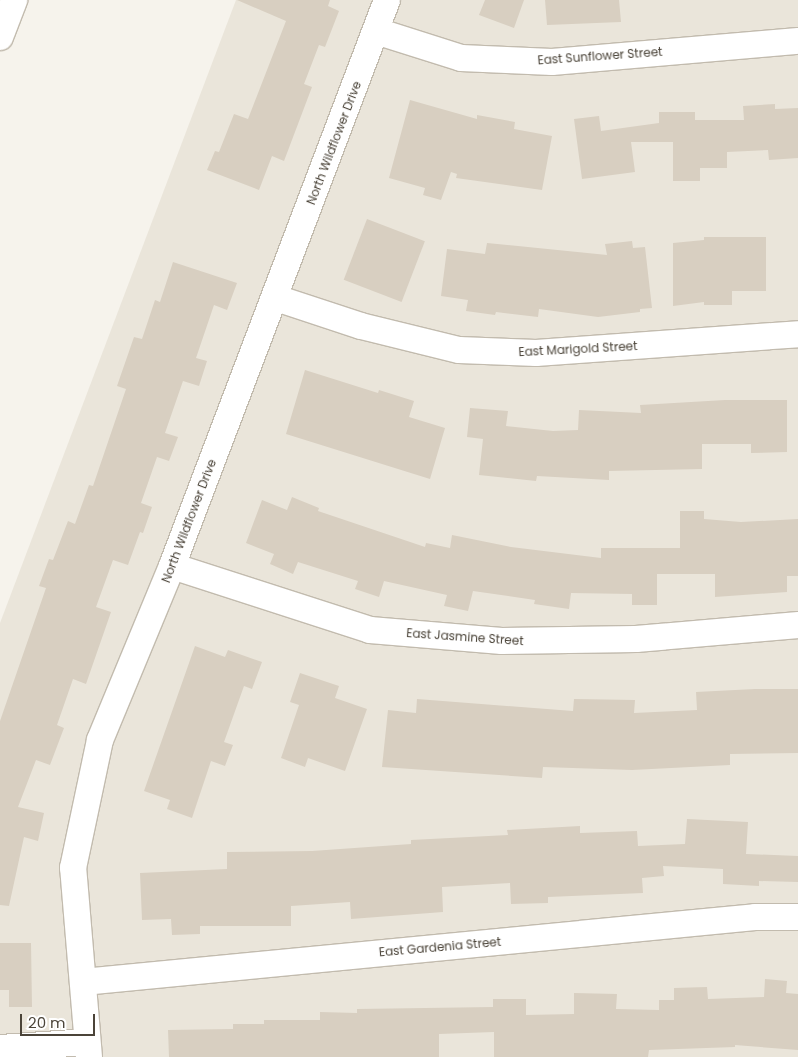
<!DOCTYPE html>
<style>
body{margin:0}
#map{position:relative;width:798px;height:1057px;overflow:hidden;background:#f6f3ec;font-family:Poppins,sans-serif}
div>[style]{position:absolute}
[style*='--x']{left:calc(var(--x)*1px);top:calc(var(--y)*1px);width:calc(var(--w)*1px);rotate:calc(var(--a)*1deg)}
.residential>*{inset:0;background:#eae5da}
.building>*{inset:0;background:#d8cfc1;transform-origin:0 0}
.roads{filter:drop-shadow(1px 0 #c2bbae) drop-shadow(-1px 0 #c2bbae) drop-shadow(0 1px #c2bbae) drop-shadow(0 -1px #c2bbae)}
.minor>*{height:26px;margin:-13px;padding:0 13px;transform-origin:13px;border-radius:13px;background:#fff}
span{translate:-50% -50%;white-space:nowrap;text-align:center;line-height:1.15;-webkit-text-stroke:4px #fff;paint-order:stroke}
.street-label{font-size:12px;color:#4b4439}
.scale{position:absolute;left:20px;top:1014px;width:75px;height:22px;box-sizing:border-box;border:2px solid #4b4439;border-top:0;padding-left:6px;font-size:15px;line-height:18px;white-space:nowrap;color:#4b4439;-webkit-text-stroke:4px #fff;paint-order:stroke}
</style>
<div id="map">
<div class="residential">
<div style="clip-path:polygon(236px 0,798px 0,798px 1057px,0 1057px,0 623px)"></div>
</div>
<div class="building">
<div style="clip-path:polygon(237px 0,330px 0,328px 6px,339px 11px,325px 47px,319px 45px,304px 84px,312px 87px,284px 161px,272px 156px,259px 190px,207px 170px,215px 151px,219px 152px,234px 114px,248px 119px,286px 21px)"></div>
<div style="clip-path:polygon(485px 0,524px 0,514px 28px,479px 15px)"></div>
<div style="clip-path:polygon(545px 0,619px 0,621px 22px,547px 25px)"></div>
<div style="clip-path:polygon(410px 100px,477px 119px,477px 115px,515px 122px,514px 129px,552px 136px,542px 190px,456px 178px,457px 174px,451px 172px,441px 200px,423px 195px,425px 188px,389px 178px)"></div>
<div style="clip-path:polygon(775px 104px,775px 109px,798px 108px,798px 158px,769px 160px,768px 150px,727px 152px,727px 168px,700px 168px,700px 181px,673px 181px,673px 142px,631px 142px,635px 172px,582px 179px,574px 119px,599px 116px,601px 131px,659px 123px,659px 112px,695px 112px,695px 120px,744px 120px,743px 106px)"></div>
<div style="left:367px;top:219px;width:62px;height:65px;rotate:21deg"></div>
<div style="clip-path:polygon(704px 237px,766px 237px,766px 291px,732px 291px,732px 305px,704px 305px,704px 302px,673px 306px,673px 243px,704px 240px)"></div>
<div style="clip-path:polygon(632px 241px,633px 248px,645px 247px,652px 308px,640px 309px,640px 312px,598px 317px,539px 309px,538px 317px,496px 312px,495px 315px,466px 311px,468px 300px,441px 296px,447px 249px,485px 254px,487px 243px,607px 255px,605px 244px)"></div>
<div style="clip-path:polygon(173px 262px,237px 283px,227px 310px,214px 305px,196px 358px,207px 361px,199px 386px,183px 381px,165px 433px,178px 437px,169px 461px,157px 457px,141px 503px,152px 507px,143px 533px,140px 532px,128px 565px,113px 560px,96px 607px,111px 612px,86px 684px,73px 679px,57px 725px,64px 728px,50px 765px,36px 760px,18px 807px,44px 813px,38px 841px,24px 837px,9px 906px,0 905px,0 721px,46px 588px,39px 586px,49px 559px,53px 560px,68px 521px,75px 524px,89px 485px,93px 486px,126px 389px,117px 386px,134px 337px,142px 339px,155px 300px,160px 302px)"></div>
<div style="clip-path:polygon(305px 370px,378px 393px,379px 390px,414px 401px,409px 417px,445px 428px,430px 479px,286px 434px)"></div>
<div style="clip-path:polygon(725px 400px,787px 400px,787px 452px,751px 453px,751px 444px,702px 444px,702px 469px,609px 471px,609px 480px,537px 476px,536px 481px,479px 475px,483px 439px,467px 437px,470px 408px,508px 411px,506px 426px,553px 431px,578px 430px,579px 410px,641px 413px,640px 405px)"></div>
<div style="clip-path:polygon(292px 497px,319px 508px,318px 511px,425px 547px,426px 543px,450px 548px,452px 535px,511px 547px,601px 558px,601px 548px,680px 548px,680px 511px,704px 511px,704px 519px,741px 522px,798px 519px,798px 576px,787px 576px,787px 592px,715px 597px,715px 574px,657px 574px,657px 605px,632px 605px,632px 594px,571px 593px,569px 609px,534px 604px,535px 600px,473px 591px,468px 611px,444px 606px,447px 595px,384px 581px,379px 597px,355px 589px,358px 581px,298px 562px,293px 574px,270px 564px,274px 554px,246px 543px,262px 500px,287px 510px)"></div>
<div style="clip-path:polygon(195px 646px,225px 657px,228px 650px,262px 662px,252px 689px,244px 686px,224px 742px,233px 745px,225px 766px,211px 761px,192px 818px,167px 809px,170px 800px,144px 791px)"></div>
<div style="clip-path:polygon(300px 673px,339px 686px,335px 698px,367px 709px,345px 771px,308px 758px,305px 767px,281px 758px,299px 705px,290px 702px)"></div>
<div style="clip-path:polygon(755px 689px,798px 689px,798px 753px,730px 754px,730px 765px,632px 770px,543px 767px,542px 778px,382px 767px,388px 710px,416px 713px,417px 699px,573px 711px,574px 699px,635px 700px,634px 713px,697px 710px,696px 692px)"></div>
<div style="clip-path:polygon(687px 819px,748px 822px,746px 854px,798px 856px,798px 882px,759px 881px,759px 886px,723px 884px,723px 869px,663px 866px,664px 876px,642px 878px,643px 893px,548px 897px,548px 903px,511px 904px,510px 883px,442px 887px,443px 912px,351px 919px,350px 902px,291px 906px,291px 926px,200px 926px,200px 934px,172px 935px,171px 919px,142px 920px,140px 873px,227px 869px,227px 852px,312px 851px,411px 844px,411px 840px,508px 835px,507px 830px,580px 826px,580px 833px,637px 831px,638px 846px,685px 844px)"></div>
<div style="clip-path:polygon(0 943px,31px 943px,32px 1007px,9px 1007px,9px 990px,0 990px)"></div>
<div style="clip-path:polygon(765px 979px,787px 981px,786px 993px,798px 994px,798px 1050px,735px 1045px,735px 1047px,649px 1050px,648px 1057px,494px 1057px,494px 1032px,439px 1034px,439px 1057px,169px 1057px,168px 1030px,233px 1029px,233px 1024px,264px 1024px,264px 1020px,320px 1020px,320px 1012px,357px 1013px,357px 1009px,493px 1007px,493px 999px,526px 999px,526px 1015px,574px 1014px,574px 993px,617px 994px,616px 1009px,659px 1010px,659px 1000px,674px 1000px,674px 988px,707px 987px,708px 999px,764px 997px)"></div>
</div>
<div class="roads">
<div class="minor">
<div style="--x:376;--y:31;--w:89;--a:17.6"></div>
<div style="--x:461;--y:58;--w:91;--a:2.5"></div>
<div style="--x:552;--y:62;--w:247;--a:-4.9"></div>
<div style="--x:0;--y:37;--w:40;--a:-69"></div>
<div style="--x:276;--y:298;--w:89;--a:18.2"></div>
<div style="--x:361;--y:326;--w:101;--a:13.8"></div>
<div style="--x:459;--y:350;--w:77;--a:2.2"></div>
<div style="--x:536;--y:353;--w:263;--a:-4.1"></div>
<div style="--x:172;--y:566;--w:208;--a:17.9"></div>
<div style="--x:370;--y:630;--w:132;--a:4.8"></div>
<div style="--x:502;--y:641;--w:134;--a:-0.9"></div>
<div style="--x:636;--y:639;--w:163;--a:-4.9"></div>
<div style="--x:83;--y:982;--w:675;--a:-5.52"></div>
<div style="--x:755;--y:917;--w:43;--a:0"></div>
<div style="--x:0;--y:1048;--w:87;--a:-3.9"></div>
<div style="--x:89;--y:1057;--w:190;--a:-94.8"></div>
<div style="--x:73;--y:868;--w:131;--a:-78.1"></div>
<div style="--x:100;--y:740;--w:188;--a:-67.5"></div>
<div style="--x:172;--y:566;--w:605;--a:-69.2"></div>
</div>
</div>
<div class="street-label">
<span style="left:600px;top:56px;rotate:-4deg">East Sunflower Street</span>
<span style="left:334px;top:143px;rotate:-69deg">North Wildflower Drive</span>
<span style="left:578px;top:349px;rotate:-3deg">East Marigold Street</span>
<span style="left:189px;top:521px;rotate:-69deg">North Wildflower Drive</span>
<span style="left:465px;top:637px;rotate:4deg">East Jasmine Street</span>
<span style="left:440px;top:947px;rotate:-5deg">East Gardenia Street</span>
</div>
<div class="scale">20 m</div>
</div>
